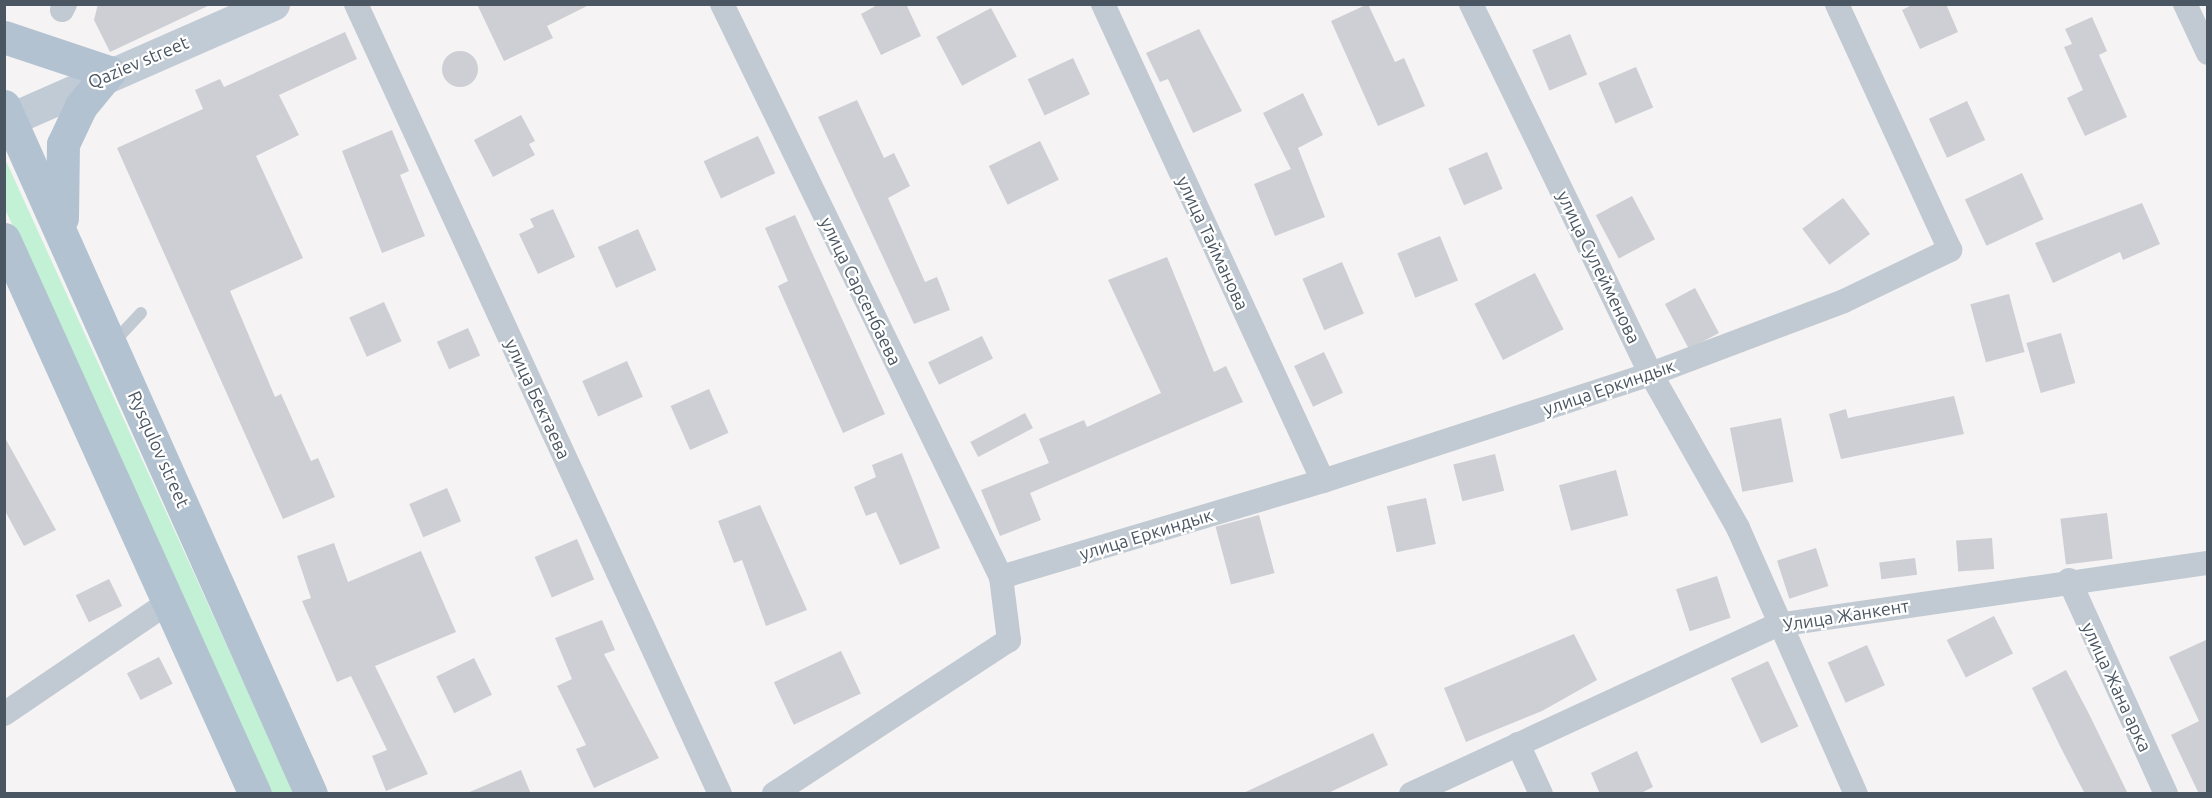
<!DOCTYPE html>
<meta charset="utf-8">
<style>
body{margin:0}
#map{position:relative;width:2212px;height:798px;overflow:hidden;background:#f5f3f3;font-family:Ubuntu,sans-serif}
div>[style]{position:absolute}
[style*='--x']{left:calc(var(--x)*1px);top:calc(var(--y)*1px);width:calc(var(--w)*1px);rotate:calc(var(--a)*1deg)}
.green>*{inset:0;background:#c3f1d5}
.building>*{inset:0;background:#cdcfd5;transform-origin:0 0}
.round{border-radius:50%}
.lane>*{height:12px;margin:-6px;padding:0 6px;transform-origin:6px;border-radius:6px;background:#c1cad2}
.street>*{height:24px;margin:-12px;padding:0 12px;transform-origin:12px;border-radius:12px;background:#c1cad2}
.secondary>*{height:33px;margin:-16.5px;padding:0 16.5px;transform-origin:16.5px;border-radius:16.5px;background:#c1cbd6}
.primary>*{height:33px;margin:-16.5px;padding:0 16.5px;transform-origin:16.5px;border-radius:16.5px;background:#b3c2d1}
span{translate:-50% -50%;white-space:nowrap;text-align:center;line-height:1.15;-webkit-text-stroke:4.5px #fff;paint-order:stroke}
.street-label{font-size:18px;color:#4a5661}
.frame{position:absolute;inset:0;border:6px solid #4a5661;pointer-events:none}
</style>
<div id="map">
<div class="green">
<div style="clip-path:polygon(4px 161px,6px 161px,294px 793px,270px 793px,5px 209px)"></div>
</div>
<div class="building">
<div style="clip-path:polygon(98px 4px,212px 4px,110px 52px,94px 20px)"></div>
<div style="clip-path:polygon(477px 4px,591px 4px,547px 26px,553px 38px,504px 61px)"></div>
<div style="clip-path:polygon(879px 4px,906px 4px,921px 36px,881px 55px,861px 14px)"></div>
<div style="clip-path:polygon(1368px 4px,1395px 62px,1404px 58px,1425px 106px,1378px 126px,1331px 21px)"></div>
<div style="clip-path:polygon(1914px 4px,1946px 4px,1958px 32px,1920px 49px,1902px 10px)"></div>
<div style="left:991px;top:8px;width:55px;height:62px;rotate:62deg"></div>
<div style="clip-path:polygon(2092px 17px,2107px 51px,2099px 55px,2127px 117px,2085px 136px,2067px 98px,2083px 90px,2064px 47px,2072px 44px,2065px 29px)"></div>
<div style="clip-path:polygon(1199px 29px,1242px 111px,1193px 133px,1168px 79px,1160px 82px,1146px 53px)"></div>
<div style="clip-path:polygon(345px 32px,357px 59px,279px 95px,299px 135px,256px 156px,303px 258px,230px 291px,275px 397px,281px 394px,311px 461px,318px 458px,335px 497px,283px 519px,117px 148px,203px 109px,195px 90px,220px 79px,224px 87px)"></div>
<div style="left:1570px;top:34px;width:44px;height:41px;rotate:67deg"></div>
<div class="round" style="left:442px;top:51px;width:36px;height:36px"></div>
<div style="left:1073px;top:58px;width:40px;height:50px;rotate:65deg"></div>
<div style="left:1636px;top:67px;width:44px;height:41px;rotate:67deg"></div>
<div style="clip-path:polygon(1303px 93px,1323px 135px,1298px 148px,1325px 217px,1275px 236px,1254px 184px,1291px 169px,1263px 113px)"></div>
<div style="clip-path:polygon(857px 100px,884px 158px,894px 153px,910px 186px,888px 198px,925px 282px,937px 277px,950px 310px,914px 324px,818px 117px)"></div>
<div style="left:1967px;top:101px;width:43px;height:42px;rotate:65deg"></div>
<div style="clip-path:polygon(521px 115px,535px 141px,529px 144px,535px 155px,493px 177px,474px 140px)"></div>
<div style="clip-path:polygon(392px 130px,409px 171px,400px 175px,425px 236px,382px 253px,342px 151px)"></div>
<div style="left:758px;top:136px;width:41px;height:60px;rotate:65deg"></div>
<div style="left:1040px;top:141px;width:43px;height:57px;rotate:64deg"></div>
<div style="left:1487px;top:152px;width:40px;height:42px;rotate:67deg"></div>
<div style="left:2022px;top:173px;width:51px;height:63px;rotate:65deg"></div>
<div style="left:1632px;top:196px;width:49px;height:41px;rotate:62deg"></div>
<div style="left:1843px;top:198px;width:45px;height:51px;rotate:53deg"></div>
<div style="clip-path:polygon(2142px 203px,2160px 244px,2123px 260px,2120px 252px,2053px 283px,2035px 243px)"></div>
<div style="clip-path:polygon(553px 209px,575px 257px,538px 274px,519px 234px,534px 227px,530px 219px)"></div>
<div style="clip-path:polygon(795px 215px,885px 414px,843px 433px,778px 286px,788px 281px,765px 228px)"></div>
<div style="left:638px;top:229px;width:45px;height:44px;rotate:66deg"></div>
<div style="left:1440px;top:236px;width:48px;height:46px;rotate:68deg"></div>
<div style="clip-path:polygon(1167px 257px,1214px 372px,1226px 366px,1243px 402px,1030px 493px,1041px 520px,1000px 536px,981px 490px,1049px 463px,1039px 439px,1084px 420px,1087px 427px,1161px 393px,1108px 280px)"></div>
<div style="left:1342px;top:262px;width:56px;height:43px;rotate:67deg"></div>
<div style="left:1535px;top:273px;width:63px;height:68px;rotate:63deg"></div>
<div style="left:1695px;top:288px;width:51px;height:34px;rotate:62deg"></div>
<div style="left:2009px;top:294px;width:60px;height:40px;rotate:75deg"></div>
<div style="left:384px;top:302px;width:43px;height:38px;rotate:66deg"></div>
<div style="left:468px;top:328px;width:30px;height:34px;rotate:66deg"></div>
<div style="left:2061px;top:333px;width:52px;height:36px;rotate:74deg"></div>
<div style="left:982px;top:336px;width:25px;height:60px;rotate:64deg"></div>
<div style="left:1324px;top:352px;width:45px;height:33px;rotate:65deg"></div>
<div style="left:627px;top:361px;width:39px;height:49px;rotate:66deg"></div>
<div style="left:709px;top:389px;width:48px;height:42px;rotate:66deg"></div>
<div style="clip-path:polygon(1954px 396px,1964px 434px,1841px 459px,1829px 414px,1846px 409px,1848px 418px)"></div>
<div style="left:1025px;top:413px;width:17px;height:62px;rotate:62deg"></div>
<div style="left:1781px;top:418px;width:65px;height:52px;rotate:79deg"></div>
<div style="clip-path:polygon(4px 436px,56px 530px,24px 546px,4px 509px)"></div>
<div style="clip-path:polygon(902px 453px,940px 548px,900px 565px,876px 512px,866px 516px,854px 487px,876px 477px,872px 465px)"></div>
<div style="left:1495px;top:454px;width:38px;height:43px;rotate:76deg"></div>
<div style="left:1616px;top:470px;width:47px;height:59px;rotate:75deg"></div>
<div style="left:447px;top:488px;width:36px;height:41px;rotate:67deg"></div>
<div style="left:1426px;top:498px;width:47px;height:40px;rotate:78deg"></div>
<div style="clip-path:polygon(760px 505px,807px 610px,766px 626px,742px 560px,734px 563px,718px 521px)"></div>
<div style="left:2107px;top:513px;width:46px;height:47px;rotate:83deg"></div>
<div style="left:1259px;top:515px;width:60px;height:45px;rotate:75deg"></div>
<div style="left:1992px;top:538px;width:31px;height:36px;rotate:86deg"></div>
<div style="left:577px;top:539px;width:44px;height:46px;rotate:67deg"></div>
<div style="clip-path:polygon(334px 543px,348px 582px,421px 551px,456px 632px,375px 666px,428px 774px,386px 791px,372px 756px,387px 750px,351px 676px,337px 682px,302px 601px,311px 598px,297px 556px)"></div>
<div style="left:1816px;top:548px;width:40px;height:41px;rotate:72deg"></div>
<div style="left:1915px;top:558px;width:17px;height:36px;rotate:83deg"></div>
<div style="left:1717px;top:576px;width:44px;height:43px;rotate:72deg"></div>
<div style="left:109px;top:579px;width:30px;height:37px;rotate:64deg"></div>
<div style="left:1994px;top:616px;width:42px;height:53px;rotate:63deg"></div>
<div style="clip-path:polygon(602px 620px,615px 650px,604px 654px,659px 758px,594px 788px,576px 749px,586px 745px,557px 686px,572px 679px,555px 638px)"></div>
<div style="clip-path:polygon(1574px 634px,1597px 680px,1542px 711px,1466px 742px,1444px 688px)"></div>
<div style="clip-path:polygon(2208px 639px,2208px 794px,2199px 794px,2171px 735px,2199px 721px,2169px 657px)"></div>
<div style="left:1867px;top:645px;width:44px;height:43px;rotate:66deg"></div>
<div style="left:841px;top:651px;width:47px;height:74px;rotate:65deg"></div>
<div style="left:159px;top:657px;width:30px;height:36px;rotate:63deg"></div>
<div style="left:474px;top:658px;width:41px;height:42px;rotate:64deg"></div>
<div style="left:1768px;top:661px;width:72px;height:41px;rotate:65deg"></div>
<div style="clip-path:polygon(2066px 670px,2090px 716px,2128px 794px,2085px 794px,2061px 748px,2032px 688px)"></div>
<div style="clip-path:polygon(1373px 733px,1388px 765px,1326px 794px,1241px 794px)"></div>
<div style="clip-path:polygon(1637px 751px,1653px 787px,1639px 794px,1600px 794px,1591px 773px)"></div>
<div style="clip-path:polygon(521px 770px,531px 794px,465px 794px)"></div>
</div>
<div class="lane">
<div style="--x:113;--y:343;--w:41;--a:-47"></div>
</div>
<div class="street">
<div style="--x:356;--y:4;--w:870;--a:65.26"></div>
<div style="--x:722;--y:4;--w:637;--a:64.04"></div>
<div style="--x:1001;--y:577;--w:64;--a:82.8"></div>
<div style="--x:1009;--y:640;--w:281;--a:146.8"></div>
<div style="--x:1103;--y:4;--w:525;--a:65.24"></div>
<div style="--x:1471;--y:4;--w:411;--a:64.1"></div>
<div style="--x:1651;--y:374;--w:177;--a:60.5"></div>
<div style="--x:1738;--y:528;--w:291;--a:66.1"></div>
<div style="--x:2185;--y:4;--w:54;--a:64.9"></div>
<div style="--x:62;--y:10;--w:7;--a:-63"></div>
<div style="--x:1001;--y:577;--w:336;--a:-16.6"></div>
<div style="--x:1323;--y:481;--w:345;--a:-18.1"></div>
<div style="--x:1651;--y:374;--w:206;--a:-20.7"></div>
<div style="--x:1844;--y:301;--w:118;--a:-25.7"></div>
<div style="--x:1950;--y:250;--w:271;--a:-114.7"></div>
<div style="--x:2069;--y:580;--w:235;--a:65.6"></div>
<div style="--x:4;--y:714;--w:199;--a:-34.2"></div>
<div style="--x:1518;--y:744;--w:55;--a:65.3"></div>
<div style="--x:1411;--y:794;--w:403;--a:-24.8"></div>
<div style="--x:1777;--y:625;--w:435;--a:-8.2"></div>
</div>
<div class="secondary">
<div style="--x:4;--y:122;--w:294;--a:-23.7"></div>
</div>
<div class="primary">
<div style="--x:4;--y:37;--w:111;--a:18.4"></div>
<div style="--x:109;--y:72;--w:44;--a:129.5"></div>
<div style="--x:81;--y:106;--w:42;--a:115.3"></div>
<div style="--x:63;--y:144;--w:74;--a:90.8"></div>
<div style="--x:4;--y:106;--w:753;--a:65.95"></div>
<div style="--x:4;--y:239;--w:609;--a:65.67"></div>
</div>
<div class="street-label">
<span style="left:138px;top:62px;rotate:-23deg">Qaziev street</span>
<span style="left:1213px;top:243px;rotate:65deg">улица Тайманова</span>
<span style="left:1599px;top:267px;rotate:64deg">улица Сулейменова</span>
<span style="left:861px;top:291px;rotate:64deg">улица Сарсенбаева</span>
<span style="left:1609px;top:387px;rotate:-19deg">улица Еркиндык</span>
<span style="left:538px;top:399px;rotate:65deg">улица Бектаева</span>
<span style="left:159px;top:449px;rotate:66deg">Rysqulov street</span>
<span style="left:1146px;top:534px;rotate:-17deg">улица Еркиндык</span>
<span style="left:1846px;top:615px;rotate:-9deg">Улица Жанкент</span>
<span style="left:2117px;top:687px;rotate:65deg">улица Жана арка</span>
</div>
<div class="frame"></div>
</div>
